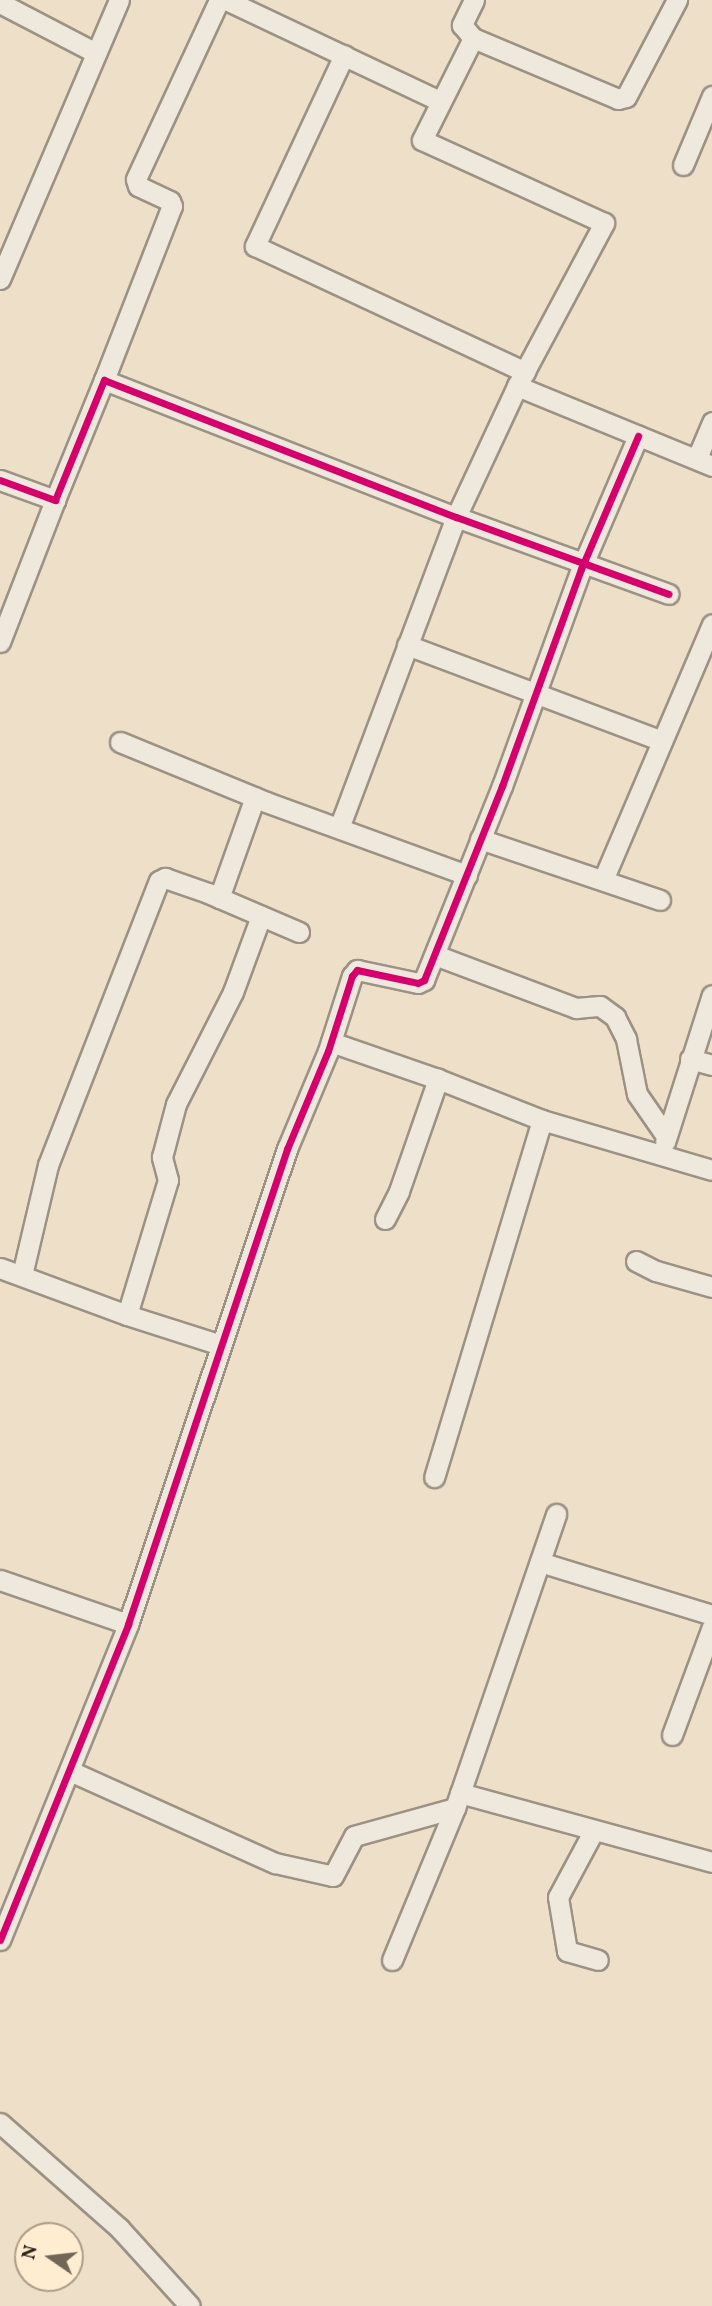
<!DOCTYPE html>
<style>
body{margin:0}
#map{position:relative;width:712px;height:2306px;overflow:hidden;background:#eee0c8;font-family:Vollkorn,serif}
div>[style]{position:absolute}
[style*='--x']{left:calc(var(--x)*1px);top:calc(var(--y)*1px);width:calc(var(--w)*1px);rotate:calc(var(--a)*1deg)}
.roads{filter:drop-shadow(2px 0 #9c9284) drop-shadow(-2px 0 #9c9284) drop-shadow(0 2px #9c9284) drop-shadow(0 -2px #9c9284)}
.street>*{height:19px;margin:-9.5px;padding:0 9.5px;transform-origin:9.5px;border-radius:9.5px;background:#efe8dc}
.cycleway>*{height:7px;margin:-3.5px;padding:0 3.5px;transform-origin:3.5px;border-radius:3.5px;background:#d6006c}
span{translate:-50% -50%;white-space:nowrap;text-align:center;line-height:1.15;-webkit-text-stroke:5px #feedd1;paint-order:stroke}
.north{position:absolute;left:14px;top:2222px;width:70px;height:70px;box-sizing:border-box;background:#feedd1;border:2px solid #ac9d88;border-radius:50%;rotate:284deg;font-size:19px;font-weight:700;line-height:28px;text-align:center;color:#30241a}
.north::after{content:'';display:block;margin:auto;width:24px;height:32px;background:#726657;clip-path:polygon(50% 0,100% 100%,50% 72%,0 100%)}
</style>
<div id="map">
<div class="roads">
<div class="street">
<div style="--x:226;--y:0;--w:237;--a:25.3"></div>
<div style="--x:474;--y:0;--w:28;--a:116"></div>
<div style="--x:462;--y:25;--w:17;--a:50"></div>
<div style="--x:473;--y:38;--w:157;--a:22.8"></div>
<div style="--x:618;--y:99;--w:8;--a:-14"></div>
<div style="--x:626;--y:97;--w:110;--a:-62.3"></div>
<div style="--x:0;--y:3;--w:108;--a:27.5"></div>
<div style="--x:344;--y:55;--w:211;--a:115"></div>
<div style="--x:255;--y:246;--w:298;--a:25"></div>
<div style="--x:683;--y:165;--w:75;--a:-67.2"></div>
<div style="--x:0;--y:279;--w:303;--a:-66.9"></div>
<div style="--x:104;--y:380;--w:187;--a:-68.7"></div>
<div style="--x:172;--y:206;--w:5;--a:-112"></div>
<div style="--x:170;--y:201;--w:35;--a:-155"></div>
<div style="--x:138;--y:186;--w:7;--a:-106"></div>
<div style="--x:136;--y:179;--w:197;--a:-65.1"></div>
<div style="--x:517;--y:386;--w:211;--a:22.3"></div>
<div style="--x:697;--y:458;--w:39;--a:-67"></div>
<div style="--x:0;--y:480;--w:59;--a:20"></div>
<div style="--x:55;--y:500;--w:130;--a:-67.8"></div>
<div style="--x:104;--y:380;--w:378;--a:21.3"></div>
<div style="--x:456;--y:517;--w:226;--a:19.9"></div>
<div style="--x:0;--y:642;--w:152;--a:-68.8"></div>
<div style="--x:407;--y:645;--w:272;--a:20.6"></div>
<div style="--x:120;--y:742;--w:158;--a:22.3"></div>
<div style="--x:266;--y:802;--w:214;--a:20"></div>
<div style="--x:339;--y:828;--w:332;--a:-69.4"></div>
<div style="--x:456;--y:517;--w:145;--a:-65"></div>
<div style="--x:517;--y:386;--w:185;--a:-61.9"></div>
<div style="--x:604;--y:223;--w:200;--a:-155.5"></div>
<div style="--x:422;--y:140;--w:114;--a:-63.4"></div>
<div style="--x:480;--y:839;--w:190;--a:18.7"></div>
<div style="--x:603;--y:880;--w:278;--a:-66.9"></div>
<div style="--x:219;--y:898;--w:107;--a:-70.4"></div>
<div style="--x:435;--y:955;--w:151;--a:20.6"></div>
<div style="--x:576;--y:1008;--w:24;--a:-5"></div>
<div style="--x:600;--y:1006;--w:19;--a:36"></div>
<div style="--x:615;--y:1017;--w:25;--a:63"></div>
<div style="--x:626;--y:1039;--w:56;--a:78.7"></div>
<div style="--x:637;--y:1094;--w:51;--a:55.4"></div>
<div style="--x:331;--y:1042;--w:113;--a:19.1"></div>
<div style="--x:438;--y:1079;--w:112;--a:21.5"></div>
<div style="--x:542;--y:1120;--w:373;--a:106.8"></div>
<div style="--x:690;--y:1059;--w:23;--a:15"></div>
<div style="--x:542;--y:1120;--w:177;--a:16.4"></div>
<div style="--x:665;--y:1142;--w:154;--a:-72.3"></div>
<div style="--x:385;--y:1219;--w:31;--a:-63"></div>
<div style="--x:399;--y:1191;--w:119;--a:-70.8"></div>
<div style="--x:636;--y:1261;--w:22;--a:27"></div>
<div style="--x:656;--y:1271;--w:58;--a:15.9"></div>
<div style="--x:0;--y:1268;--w:135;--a:20.3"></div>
<div style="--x:127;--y:1315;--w:99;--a:17.7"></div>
<div style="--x:22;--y:1275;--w:113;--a:-76.7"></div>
<div style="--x:48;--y:1165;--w:305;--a:-68.7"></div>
<div style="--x:159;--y:881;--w:7;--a:-27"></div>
<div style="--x:165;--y:878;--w:46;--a:19.2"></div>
<div style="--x:208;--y:893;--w:99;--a:23.2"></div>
<div style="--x:127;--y:1315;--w:141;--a:-73.1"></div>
<div style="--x:168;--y:1180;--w:24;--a:-105"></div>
<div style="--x:162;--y:1157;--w:55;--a:-75.2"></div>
<div style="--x:176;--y:1104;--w:126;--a:-63"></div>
<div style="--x:233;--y:992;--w:81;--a:-69.8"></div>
<div style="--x:540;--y:1562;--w:180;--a:17.1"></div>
<div style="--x:0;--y:1580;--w:135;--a:19"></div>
<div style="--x:672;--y:1735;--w:115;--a:-69.7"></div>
<div style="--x:70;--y:1771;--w:225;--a:24.2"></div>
<div style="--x:275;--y:1863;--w:59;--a:12.6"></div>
<div style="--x:333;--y:1876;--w:45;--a:-62.3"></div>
<div style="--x:354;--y:1836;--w:105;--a:-15.5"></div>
<div style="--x:455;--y:1808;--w:311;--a:-71"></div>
<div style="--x:460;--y:1793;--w:261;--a:15.3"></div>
<div style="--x:594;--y:1830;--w:76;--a:118.2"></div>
<div style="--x:558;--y:1897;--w:55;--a:80.5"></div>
<div style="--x:567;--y:1951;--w:32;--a:16"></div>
<div style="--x:0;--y:1940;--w:341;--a:-67.9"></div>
<div style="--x:128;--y:1624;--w:501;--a:-71.49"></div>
<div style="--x:287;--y:1149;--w:106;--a:-67.3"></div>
<div style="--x:328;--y:1051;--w:79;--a:-72.3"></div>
<div style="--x:352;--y:976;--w:8;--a:-50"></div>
<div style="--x:357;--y:970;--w:62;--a:12"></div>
<div style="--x:418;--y:983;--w:7;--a:-27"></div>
<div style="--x:424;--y:980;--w:209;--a:-68.1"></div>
<div style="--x:502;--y:786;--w:231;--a:-70"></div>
<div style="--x:581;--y:569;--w:145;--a:-66.8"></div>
<div style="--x:392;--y:1960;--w:165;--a:-67.5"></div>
<div style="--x:0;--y:2123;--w:159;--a:41.4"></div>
<div style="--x:119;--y:2228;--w:105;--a:47.7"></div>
</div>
</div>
<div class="cycleway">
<div style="--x:0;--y:480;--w:59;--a:20"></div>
<div style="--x:55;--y:500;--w:130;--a:-67.8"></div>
<div style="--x:104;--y:380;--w:378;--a:21.3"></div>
<div style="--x:456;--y:517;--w:226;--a:19.9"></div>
<div style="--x:0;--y:1940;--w:341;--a:-67.9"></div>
<div style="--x:128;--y:1624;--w:501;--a:-71.49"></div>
<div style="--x:287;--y:1149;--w:106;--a:-67.3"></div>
<div style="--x:328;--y:1051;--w:79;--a:-72.3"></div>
<div style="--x:352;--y:976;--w:8;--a:-50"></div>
<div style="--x:357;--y:970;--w:62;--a:12"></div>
<div style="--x:418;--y:983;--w:7;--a:-27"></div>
<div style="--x:424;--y:980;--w:209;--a:-68.1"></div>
<div style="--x:502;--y:786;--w:231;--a:-70"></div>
<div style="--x:581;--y:569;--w:145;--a:-66.8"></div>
</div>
<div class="north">N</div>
</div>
